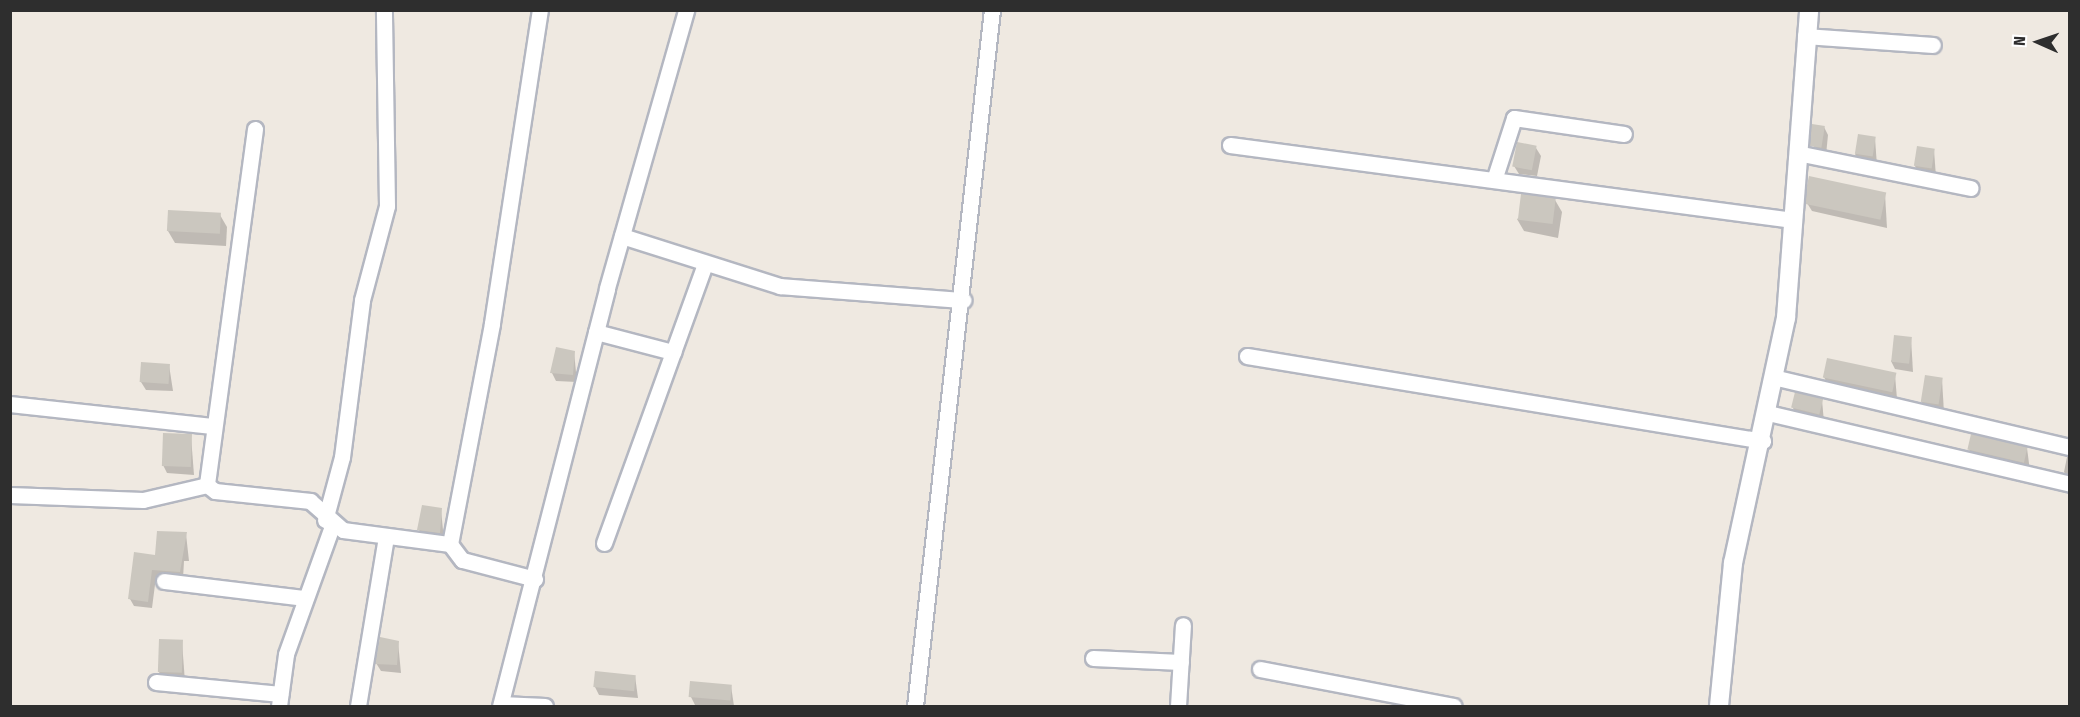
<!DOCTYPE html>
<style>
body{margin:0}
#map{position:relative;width:2080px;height:717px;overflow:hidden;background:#efe9e1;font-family:"Fira Sans Condensed",sans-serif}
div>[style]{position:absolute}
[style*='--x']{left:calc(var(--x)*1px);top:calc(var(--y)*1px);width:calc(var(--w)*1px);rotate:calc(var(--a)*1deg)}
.shadow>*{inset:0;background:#0003}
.building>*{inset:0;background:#cbc7bf;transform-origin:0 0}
.roads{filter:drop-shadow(2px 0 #b4b7c1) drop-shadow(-2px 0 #b4b7c1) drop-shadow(0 2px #b4b7c1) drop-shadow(0 -2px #b4b7c1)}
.minor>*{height:15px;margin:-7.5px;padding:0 7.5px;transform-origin:7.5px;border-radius:7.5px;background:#fff}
.tertiary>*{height:18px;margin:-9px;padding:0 9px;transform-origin:9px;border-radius:9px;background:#fff}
span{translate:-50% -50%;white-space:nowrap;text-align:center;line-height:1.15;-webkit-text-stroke:6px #fff;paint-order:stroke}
.frame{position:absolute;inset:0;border:12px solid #2e2e2e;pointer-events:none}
.north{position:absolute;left:2008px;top:12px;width:60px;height:60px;-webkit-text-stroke:4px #fff;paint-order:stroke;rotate:273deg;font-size:16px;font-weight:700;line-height:24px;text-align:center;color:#2e2e2e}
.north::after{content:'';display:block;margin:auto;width:21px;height:27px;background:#2e2e2e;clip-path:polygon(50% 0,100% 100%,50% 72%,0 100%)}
</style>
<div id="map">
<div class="shadow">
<div style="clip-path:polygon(1824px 127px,1828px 135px,1826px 155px,1812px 145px)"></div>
<div style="clip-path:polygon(1875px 138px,1877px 166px,1860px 162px,1855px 154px)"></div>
<div style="clip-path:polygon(1536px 148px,1541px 156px,1537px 176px,1519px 174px,1514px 166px)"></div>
<div style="clip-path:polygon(1934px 150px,1936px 177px,1919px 174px,1915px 166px)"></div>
<div style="clip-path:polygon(1811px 178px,1885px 194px,1887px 228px,1812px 211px,1807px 203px)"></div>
<div style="clip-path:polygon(1555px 200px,1562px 212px,1558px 238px,1524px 231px,1517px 219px)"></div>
<div style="clip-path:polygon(169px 212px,220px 215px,227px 227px,226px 246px,175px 243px,168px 231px)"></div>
<div style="clip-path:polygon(1911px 338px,1913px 372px,1895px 369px,1891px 361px)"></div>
<div style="clip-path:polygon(574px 352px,577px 382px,556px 381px,552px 373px)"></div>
<div style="clip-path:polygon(169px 365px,173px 391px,146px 390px,141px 382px)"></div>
<div style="clip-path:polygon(1895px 375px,1897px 399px,1828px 385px,1824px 377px)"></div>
<div style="clip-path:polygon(1942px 379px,1944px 413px,1926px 409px,1921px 401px)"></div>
<div style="clip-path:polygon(1822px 400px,1824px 422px,1797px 416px,1793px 408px)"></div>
<div style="clip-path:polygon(191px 436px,194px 475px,167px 473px,163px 465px)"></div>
<div style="clip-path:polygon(2027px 448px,2030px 471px,1974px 457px,1969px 450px)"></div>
<div style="clip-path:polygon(2067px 457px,2070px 457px,2070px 480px,2064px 472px)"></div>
<div style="clip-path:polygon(441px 510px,444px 540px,423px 537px,419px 530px)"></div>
<div style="clip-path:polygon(186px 534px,189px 561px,184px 561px,183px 579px,156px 577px,152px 608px,134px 606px,130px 599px,157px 557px)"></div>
<div style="clip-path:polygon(182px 642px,185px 682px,163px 680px,159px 672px)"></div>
<div style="clip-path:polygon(398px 642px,401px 673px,381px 671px,376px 663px)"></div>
<div style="clip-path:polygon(635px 676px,638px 698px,599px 695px,595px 687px)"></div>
<div style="clip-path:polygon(731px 686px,734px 706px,695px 705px,691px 697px)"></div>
</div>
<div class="building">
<div style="left:1812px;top:124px;width:13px;height:22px;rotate:9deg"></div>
<div style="left:1858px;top:134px;width:18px;height:20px;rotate:9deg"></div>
<div style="left:1517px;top:142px;width:20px;height:25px;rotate:11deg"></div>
<div style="left:1917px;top:146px;width:18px;height:20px;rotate:9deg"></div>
<div style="left:1809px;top:176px;width:79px;height:28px;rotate:12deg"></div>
<div style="left:1521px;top:194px;width:35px;height:26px;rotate:7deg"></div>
<div style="left:168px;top:210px;width:53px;height:21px;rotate:3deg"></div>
<div style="left:1894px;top:335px;width:18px;height:27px;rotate:6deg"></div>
<div style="clip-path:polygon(556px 347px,575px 351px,573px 375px,550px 373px)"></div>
<div style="left:1827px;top:358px;width:71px;height:20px;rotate:12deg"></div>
<div style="left:141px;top:362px;width:29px;height:20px;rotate:4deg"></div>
<div style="left:1925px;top:375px;width:18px;height:27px;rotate:9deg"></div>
<div style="left:1795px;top:392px;width:29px;height:16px;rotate:14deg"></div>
<div style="left:163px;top:433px;width:29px;height:33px;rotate:2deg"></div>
<div style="left:1971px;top:434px;width:58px;height:16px;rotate:13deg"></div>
<div style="clip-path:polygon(422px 505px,442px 508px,440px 533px,417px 530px)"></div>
<div style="clip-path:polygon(157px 531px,187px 532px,180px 572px,152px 570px,148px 602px,128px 599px,134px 552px,155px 555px)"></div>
<div style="clip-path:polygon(380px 637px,399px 641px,397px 665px,375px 664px)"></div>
<div style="left:159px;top:639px;width:24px;height:33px;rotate:2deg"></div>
<div style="left:595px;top:671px;width:41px;height:16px;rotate:6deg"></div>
<div style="left:690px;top:681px;width:42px;height:16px;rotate:5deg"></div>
</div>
<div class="roads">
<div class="minor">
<div style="--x:1805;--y:36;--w:128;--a:4"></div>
<div style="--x:255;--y:129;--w:359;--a:97.7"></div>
<div style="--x:207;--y:485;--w:10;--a:37"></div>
<div style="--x:215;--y:491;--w:96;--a:6"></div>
<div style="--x:310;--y:501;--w:44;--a:41.3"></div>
<div style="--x:343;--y:530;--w:108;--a:7.5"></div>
<div style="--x:1230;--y:145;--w:568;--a:7.59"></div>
<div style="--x:1797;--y:153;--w:177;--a:11.4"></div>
<div style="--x:1494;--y:180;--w:65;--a:-72.1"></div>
<div style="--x:1514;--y:118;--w:111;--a:8.3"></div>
<div style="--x:622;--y:236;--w:166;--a:17.6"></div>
<div style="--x:780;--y:286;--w:184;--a:4.4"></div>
<div style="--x:596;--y:332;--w:80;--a:14.6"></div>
<div style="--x:1247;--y:356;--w:523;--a:9.35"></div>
<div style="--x:1773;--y:377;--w:305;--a:13.3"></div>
<div style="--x:10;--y:404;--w:205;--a:6.2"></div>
<div style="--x:1768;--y:413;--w:310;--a:13.2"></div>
<div style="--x:10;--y:495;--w:133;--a:2.2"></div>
<div style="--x:143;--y:500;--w:66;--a:-13.2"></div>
<div style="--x:325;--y:520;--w:65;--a:-74.9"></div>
<div style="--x:342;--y:457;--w:158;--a:-82.7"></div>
<div style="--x:362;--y:300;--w:97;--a:-75.1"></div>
<div style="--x:387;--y:206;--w:196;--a:-90.9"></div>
<div style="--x:604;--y:543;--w:294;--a:-70.1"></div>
<div style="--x:535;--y:579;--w:75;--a:-165.4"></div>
<div style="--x:462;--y:560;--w:20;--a:-127"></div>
<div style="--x:450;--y:544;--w:225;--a:-79.2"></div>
<div style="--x:492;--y:323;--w:317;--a:-81.3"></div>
<div style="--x:164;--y:581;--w:141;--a:6.9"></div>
<div style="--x:1093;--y:658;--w:88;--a:2.6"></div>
<div style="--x:1260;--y:669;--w:197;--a:10.8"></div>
<div style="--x:156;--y:682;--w:125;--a:5.5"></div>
<div style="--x:501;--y:704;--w:44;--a:2.6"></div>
<div style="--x:279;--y:706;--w:52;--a:-82.3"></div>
<div style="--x:286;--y:654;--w:136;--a:-70.2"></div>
<div style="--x:358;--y:706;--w:171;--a:-80.6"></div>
<div style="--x:500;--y:706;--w:431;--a:-75.6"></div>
<div style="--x:607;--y:288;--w:289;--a:-74.1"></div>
<div style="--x:915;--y:706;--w:700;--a:-83.69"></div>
<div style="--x:1178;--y:706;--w:81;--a:-86.5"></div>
</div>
<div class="tertiary">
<div style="--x:1719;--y:706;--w:144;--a:-84.4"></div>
<div style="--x:1733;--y:563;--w:251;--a:-77.8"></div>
<div style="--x:1786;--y:318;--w:309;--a:-85.7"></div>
</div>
</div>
<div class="frame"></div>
<div class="north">N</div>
</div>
